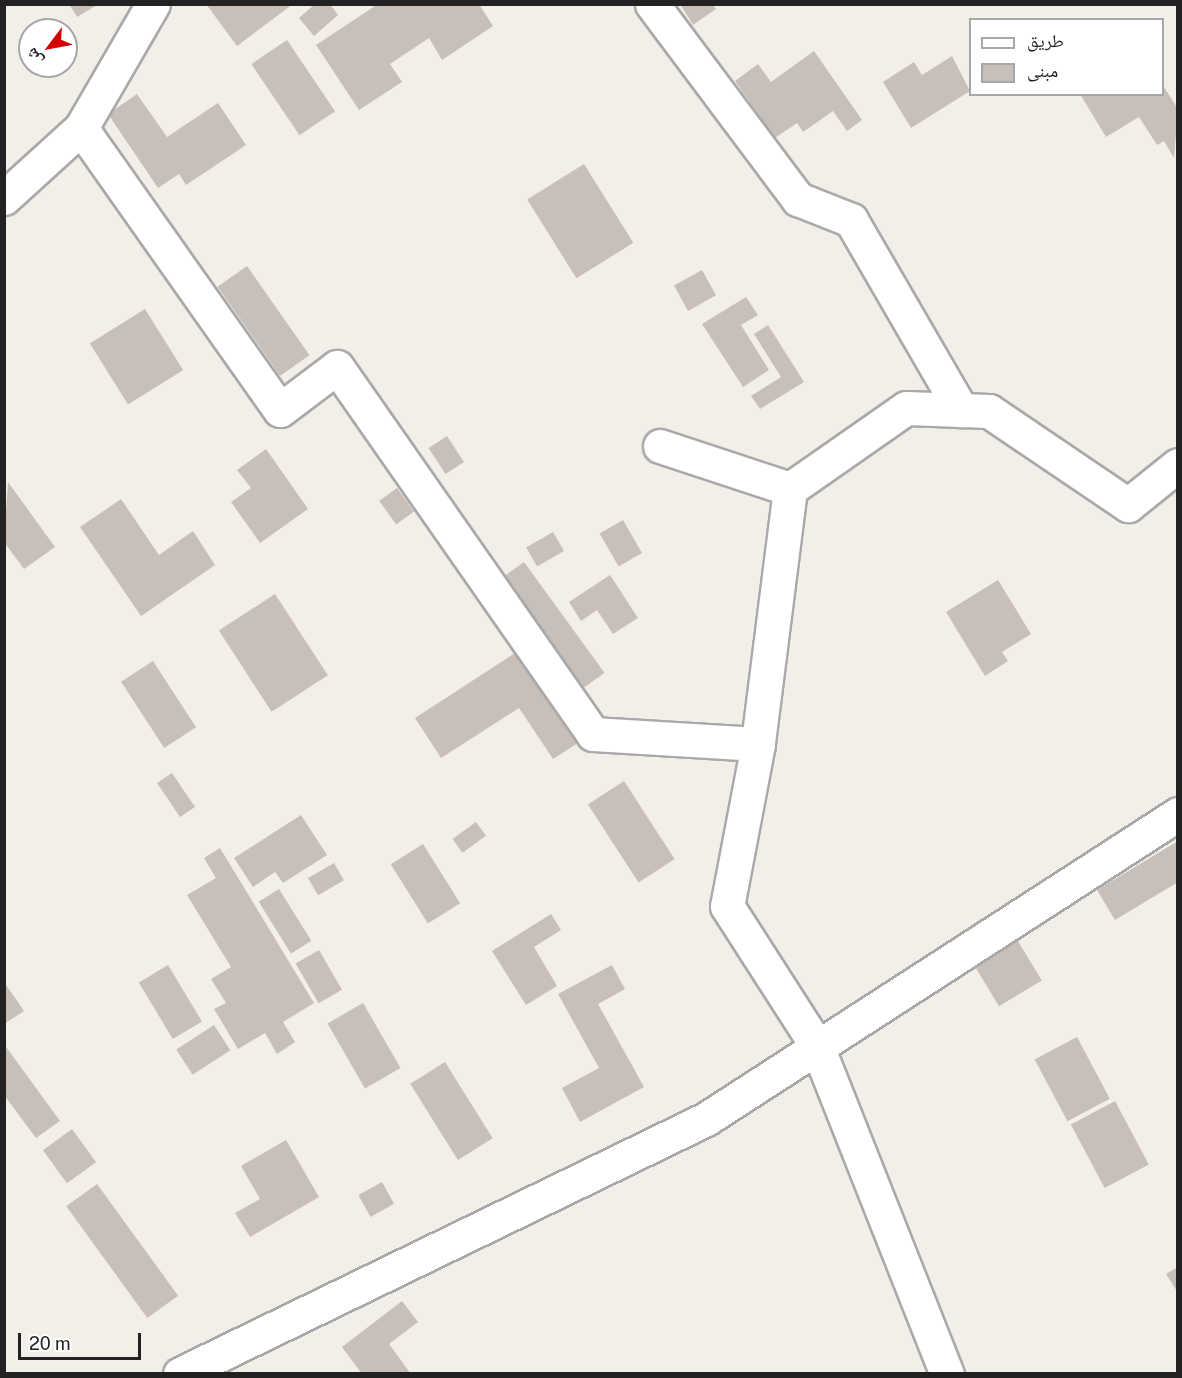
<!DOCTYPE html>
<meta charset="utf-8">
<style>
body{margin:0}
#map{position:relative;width:1182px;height:1378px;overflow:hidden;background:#f2efe9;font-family:"Public Sans","Noto Naskh Arabic",sans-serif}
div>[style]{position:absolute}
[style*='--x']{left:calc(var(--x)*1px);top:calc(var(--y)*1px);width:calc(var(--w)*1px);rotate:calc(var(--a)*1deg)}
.building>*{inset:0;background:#c7bfb8;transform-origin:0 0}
.roads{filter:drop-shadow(2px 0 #a9a9a9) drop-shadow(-2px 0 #a9a9a9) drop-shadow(0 2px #a9a9a9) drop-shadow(0 -2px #a9a9a9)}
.minor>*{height:33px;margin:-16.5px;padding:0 16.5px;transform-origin:16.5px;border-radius:16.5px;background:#fff}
.tertiary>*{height:33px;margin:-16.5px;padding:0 16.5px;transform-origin:16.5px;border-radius:16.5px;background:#fff}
span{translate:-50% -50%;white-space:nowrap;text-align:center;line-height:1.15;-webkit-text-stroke:4.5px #fff;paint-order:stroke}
.frame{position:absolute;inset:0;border:6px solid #222;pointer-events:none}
.legend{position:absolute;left:969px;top:18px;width:195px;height:78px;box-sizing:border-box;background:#fff;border:2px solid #a7a7a7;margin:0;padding:8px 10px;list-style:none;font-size:18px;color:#222}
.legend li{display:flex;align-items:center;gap:12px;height:30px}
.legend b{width:30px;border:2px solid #a7a7a7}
.north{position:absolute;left:18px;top:18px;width:60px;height:60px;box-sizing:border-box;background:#fff;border:2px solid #a7a7a7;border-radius:50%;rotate:238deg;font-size:16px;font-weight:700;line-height:24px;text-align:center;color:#222}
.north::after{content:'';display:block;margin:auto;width:21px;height:27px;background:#d40000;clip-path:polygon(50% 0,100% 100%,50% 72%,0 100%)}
.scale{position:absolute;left:18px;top:1333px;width:123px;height:27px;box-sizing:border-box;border:3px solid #222;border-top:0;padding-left:8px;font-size:18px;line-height:21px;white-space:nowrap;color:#222;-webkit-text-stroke:4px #fff;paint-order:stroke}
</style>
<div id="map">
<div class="building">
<div style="clip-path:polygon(69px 4px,99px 4px,77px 17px)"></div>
<div style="clip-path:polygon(206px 4px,293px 4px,237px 46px)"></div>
<div style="clip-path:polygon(315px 4px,330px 4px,338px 15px,314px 36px,299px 18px)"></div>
<div style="clip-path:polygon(378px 4px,479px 4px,493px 26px,442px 60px,429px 38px,390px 64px,402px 82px,359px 110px,316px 45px)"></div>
<div style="clip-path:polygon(680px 4px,712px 4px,716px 9px,693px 25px)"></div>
<div style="left:287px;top:40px;width:86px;height:43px;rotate:56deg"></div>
<div style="clip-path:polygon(814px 51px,862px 120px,847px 131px,833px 111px,803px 132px,797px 123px,775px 138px,735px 81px,758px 64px,771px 82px)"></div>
<div style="clip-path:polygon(952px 56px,970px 91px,911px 128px,883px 82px,914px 62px,922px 75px)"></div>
<div style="clip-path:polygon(1162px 84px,1178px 109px,1174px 158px,1164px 141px,1157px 145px,1139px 117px,1106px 137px,1080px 94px,1162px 94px)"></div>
<div style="clip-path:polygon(137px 94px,167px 137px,218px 103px,246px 145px,186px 185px,179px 174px,158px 188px,108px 114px)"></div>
<div style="left:584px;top:164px;width:93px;height:67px;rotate:58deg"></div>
<div style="left:247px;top:266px;width:109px;height:36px;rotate:55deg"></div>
<div style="left:702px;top:270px;width:29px;height:32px;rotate:61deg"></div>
<div style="clip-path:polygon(746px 297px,758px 315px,741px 325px,769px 370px,743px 387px,702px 324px)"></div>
<div style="left:145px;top:309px;width:72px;height:65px;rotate:58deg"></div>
<div style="clip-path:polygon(768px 325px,804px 382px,760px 409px,751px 396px,781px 377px,754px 334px)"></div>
<div style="left:447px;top:436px;width:31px;height:22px;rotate:57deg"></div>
<div style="clip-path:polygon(266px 449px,308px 509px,260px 543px,231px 502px,251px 488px,237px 470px)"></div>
<div style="clip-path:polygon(8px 482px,55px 547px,24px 569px,4px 542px)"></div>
<div style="left:397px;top:488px;width:29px;height:22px;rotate:54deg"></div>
<div style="clip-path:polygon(121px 499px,159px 555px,193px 531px,215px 565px,141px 616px,80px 527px)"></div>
<div style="left:623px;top:520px;width:38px;height:27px;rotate:60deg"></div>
<div style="left:553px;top:532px;width:22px;height:31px;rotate:60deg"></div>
<div style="left:524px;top:562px;width:137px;height:26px;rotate:54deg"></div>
<div style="clip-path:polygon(610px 575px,638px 618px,613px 634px,597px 610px,581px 621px,569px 602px)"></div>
<div style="clip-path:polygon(998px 580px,1031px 634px,1002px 652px,1008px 661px,985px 676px,946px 612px)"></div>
<div style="left:275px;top:594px;width:97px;height:67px;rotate:57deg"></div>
<div style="clip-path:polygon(518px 651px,578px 743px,553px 759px,519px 708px,441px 758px,415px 718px)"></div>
<div style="left:153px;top:661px;width:79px;height:38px;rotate:57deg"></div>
<div style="left:172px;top:773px;width:41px;height:18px;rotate:56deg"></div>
<div style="left:624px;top:781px;width:93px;height:43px;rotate:57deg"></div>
<div style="clip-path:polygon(301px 815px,327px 855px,283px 883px,275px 872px,253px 887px,234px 858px)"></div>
<div style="left:476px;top:822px;width:17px;height:29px;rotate:54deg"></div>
<div style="clip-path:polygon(1178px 841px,1178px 882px,1115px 920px,1097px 890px)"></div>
<div style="left:423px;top:844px;width:70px;height:38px;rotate:58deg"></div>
<div style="clip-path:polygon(220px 848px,314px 1003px,283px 1022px,295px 1042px,277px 1054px,265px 1033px,238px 1049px,214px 1009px,226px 1003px,211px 979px,231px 967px,187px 895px,216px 878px,204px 858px)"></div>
<div style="left:334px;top:863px;width:20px;height:30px;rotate:60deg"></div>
<div style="left:279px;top:889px;width:61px;height:24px;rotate:58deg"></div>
<div style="clip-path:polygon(551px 914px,561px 930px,534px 947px,557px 986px,526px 1005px,492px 951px)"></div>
<div style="left:1015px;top:936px;width:52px;height:50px;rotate:59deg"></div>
<div style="left:319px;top:950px;width:46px;height:27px;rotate:60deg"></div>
<div style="left:168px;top:965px;width:66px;height:34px;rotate:59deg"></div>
<div style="clip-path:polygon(612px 965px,625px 989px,598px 1004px,644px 1087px,580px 1122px,562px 1088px,599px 1068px,558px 994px)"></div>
<div style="clip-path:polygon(4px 982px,24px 1011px,4px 1024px)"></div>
<div style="left:363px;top:1003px;width:75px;height:41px;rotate:60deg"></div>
<div style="left:214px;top:1025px;width:30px;height:45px;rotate:57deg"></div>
<div style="left:1077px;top:1037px;width:70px;height:48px;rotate:62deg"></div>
<div style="clip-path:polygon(4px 1044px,60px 1121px,36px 1138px,4px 1095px)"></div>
<div style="left:445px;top:1062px;width:90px;height:41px;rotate:58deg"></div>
<div style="left:1115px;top:1101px;width:72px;height:50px;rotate:62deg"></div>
<div style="left:72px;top:1129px;width:41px;height:36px;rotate:54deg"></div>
<div style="clip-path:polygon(286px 1140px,319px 1197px,250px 1237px,235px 1213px,260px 1199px,241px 1166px)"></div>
<div style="left:382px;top:1182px;width:25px;height:27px;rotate:61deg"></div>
<div style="left:97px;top:1184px;width:138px;height:38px;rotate:54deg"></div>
<div style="clip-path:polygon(1178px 1267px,1178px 1293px,1166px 1274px)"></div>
<div style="clip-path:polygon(402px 1301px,418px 1322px,389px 1344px,411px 1374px,362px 1374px,342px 1347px)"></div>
</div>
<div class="roads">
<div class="minor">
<div style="--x:652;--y:4;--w:244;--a:53.2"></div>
<div style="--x:798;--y:199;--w:57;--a:21.6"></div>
<div style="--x:851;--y:220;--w:220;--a:59.9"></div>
<div style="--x:81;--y:128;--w:345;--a:54.8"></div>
<div style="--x:280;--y:410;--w:71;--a:-37"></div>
<div style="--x:337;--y:367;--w:447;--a:55.1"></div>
<div style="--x:593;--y:734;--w:165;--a:3.5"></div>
<div style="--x:758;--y:744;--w:165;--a:100.8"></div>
<div style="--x:727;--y:906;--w:166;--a:57.3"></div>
<div style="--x:817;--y:1046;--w:353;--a:68.4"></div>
<div style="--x:660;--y:446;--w:137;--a:18.3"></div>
<div style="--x:790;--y:489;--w:257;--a:97.2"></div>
<div style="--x:790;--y:489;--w:141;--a:-34.9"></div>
<div style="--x:906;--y:408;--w:83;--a:2.1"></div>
<div style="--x:989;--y:411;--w:168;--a:34.1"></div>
<div style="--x:1128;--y:505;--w:64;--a:-38.7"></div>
<div style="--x:180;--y:1374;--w:585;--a:-25.86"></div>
<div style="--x:706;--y:1119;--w:562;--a:-32.87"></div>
</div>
<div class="tertiary">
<div style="--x:4;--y:198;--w:104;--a:-42.3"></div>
<div style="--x:81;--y:128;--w:143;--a:-59.9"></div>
</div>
</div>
<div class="frame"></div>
<ul class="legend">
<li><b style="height:8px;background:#fff"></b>طريق</li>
<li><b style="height:16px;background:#c7bfb8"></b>مبنى</li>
</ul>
<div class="north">ش</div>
<div class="scale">20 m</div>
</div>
